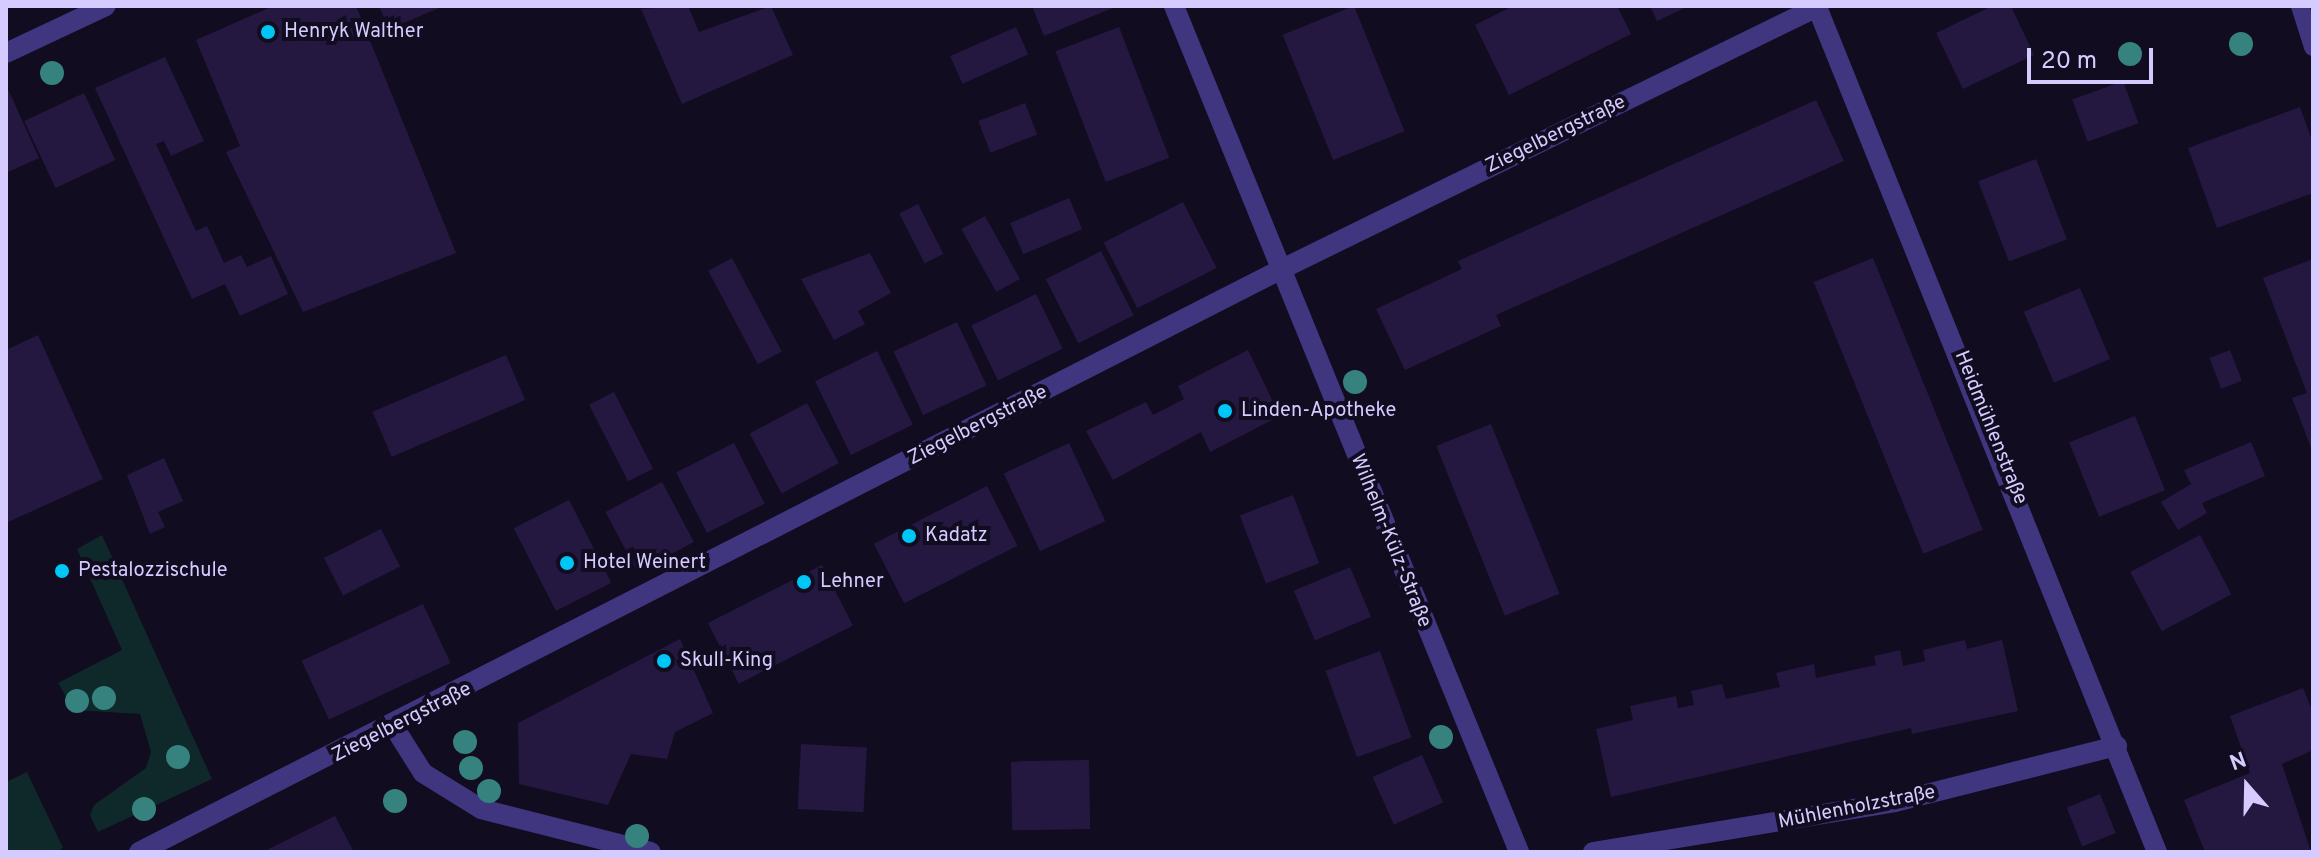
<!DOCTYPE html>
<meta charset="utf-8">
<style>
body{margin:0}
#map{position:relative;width:2319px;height:858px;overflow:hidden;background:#110c20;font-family:Overpass,sans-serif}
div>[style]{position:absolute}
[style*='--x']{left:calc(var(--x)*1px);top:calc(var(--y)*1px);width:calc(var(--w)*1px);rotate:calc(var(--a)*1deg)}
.green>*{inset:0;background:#0f282a}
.building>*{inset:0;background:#241841;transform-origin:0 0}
.service>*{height:18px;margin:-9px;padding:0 9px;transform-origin:9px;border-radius:9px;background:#403680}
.minor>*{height:20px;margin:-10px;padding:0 10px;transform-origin:10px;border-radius:10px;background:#403680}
.trees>*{width:24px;height:24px;margin:-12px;border-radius:50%;background:#36827f}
.dots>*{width:22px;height:22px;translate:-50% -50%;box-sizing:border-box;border:4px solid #110c20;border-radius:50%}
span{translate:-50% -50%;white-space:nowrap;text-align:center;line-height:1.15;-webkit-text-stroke:8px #110c20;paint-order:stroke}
.poi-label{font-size:20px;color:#d6cbff}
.left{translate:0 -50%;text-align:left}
.street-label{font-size:20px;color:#d6cbff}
.frame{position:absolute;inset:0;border:8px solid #d6cbff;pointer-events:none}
.north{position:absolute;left:2207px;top:746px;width:80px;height:80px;-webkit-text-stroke:6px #110c20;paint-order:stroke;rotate:340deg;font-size:22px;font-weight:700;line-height:32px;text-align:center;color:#d6cbff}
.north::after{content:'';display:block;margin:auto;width:28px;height:36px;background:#d6cbff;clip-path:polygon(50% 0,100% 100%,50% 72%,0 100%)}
.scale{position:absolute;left:2027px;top:48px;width:126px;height:36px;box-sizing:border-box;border:4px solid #d6cbff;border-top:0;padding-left:10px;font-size:24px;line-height:28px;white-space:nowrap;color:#d6cbff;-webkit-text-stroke:6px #110c20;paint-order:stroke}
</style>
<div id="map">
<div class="green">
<div style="clip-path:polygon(102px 535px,212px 779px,98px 832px,90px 815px,94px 805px,146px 768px,151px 752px,140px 714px,74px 710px,58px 683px,122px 650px,77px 549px)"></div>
<div style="clip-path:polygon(27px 772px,63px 848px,55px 852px,6px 852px,6px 782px)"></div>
</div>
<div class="building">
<div style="clip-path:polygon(273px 6px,356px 6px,456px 253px,303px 312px,226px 152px,240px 146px,196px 40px)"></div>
<div style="clip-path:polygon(379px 6px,444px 6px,389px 29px)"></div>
<div style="clip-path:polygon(688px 6px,699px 32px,771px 6px,793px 55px,682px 104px,641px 9px)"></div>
<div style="clip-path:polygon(1032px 6px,1112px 6px,1113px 8px,1044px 36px)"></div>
<div style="left:1354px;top:6px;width:135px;height:77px;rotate:68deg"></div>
<div style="clip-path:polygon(1513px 6px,1617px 6px,1631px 34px,1509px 95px,1475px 25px)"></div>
<div style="clip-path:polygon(1650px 6px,1689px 6px,1657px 21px)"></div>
<div style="clip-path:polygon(1992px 6px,2011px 6px,2034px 55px,1963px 89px,1936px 33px)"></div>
<div style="left:1016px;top:27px;width:30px;height:72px;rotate:66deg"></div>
<div style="left:1119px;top:27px;width:140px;height:68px;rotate:69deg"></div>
<div style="clip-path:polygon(165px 57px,204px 141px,171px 156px,164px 141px,156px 144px,196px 231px,207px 226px,224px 263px,241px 255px,247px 267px,271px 256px,288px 294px,240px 316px,225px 284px,192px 299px,95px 88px)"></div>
<div style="left:2123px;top:81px;width:45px;height:54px;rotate:70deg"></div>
<div style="clip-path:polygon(9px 91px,39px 158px,6px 173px,6px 92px)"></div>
<div style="left:84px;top:93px;width:74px;height:66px;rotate:65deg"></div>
<div style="clip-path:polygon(1816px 100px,1844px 161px,1496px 315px,1501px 326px,1405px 370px,1376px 309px,1462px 269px,1458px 261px)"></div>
<div style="left:1025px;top:103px;width:34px;height:50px;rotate:69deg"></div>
<div style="clip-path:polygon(2300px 107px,2313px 143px,2313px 193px,2217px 228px,2188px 148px)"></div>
<div style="left:2036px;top:159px;width:86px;height:62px;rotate:69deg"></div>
<div style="left:1069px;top:198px;width:34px;height:64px;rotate:67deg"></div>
<div style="left:1183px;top:202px;width:74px;height:89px;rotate:63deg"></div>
<div style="left:918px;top:204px;width:56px;height:21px;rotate:63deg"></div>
<div style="left:985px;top:216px;width:72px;height:27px;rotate:61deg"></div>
<div style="left:1101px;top:251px;width:72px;height:62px;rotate:63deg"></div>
<div style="clip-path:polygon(870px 253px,891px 293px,858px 311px,865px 324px,834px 340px,801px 279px)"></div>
<div style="left:732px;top:258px;width:106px;height:27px;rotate:62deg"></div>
<div style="left:1873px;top:258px;width:293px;height:64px;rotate:68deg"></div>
<div style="clip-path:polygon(2313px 259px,2313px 453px,2292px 398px,2307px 393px,2263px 278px)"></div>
<div style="left:2080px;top:288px;width:77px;height:61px;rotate:67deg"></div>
<div style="left:1036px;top:294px;width:61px;height:72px;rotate:64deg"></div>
<div style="left:957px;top:322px;width:70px;height:70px;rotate:65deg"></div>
<div style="clip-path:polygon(38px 335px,103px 479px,6px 523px,6px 350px)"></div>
<div style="clip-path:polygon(1248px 350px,1280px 416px,1210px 452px,1201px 432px,1113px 480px,1086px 431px,1146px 402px,1153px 415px,1184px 399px,1178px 386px)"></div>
<div style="left:2230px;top:350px;width:33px;height:22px;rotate:69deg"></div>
<div style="left:877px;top:351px;width:82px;height:69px;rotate:64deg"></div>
<div style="left:506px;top:355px;width:49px;height:145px;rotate:67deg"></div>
<div style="left:614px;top:392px;width:86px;height:28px;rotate:63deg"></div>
<div style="left:807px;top:403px;width:68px;height:65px;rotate:62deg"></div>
<div style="left:2135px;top:416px;width:80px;height:71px;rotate:68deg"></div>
<div style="left:1491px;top:424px;width:183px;height:59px;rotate:68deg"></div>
<div style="clip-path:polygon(2251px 442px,2265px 476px,2202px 503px,2207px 513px,2178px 530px,2161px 502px,2191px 484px,2184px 470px)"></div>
<div style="left:734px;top:443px;width:68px;height:65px;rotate:63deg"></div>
<div style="left:1069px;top:443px;width:86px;height:72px;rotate:65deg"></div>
<div style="clip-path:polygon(164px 458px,183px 501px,158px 512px,165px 527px,150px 534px,127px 475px)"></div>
<div style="left:662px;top:482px;width:68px;height:64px;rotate:62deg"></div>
<div style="left:987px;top:486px;width:67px;height:127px;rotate:63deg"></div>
<div style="left:1293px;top:495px;width:73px;height:57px;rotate:69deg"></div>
<div style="left:569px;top:500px;width:93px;height:62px;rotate:63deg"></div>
<div style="left:381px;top:529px;width:42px;height:64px;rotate:63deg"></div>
<div style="left:2200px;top:535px;width:67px;height:79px;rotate:62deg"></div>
<div style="left:822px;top:565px;width:68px;height:128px;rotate:63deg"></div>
<div style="left:1350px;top:567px;width:54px;height:61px;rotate:67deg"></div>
<div style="left:423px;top:604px;width:65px;height:134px;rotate:65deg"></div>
<div style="clip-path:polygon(680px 639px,713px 713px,675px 732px,667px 759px,631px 754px,608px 805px,519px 784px,518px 723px)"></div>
<div style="clip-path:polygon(1965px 640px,1967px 649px,2002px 640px,2018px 711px,1912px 734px,1911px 728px,1611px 797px,1596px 729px,1633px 720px,1630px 706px,1676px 696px,1678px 708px,1694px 705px,1691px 691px,1722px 684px,1726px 699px,1780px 687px,1776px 673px,1814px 664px,1816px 678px,1876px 665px,1874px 656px,1900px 650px,1903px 666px,1925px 661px,1923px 650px)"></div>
<div style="left:1380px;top:651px;width:92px;height:58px;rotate:70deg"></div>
<div style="clip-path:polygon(2303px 688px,2313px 713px,2313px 750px,2282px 764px,2311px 852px,2205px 852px,2184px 800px,2250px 773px,2230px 716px)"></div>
<div style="left:801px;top:744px;width:66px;height:65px;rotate:3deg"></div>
<div style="left:1422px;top:755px;width:52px;height:54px;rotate:66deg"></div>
<div style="left:1089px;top:760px;width:69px;height:78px;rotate:89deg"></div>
<div style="left:2100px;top:794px;width:42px;height:36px;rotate:68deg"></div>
<div style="clip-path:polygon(335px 816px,354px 852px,263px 852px)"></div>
</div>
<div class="service">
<div style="--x:2300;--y:6;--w:43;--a:72.4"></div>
</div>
<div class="minor">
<div style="--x:1174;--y:6;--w:914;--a:67.81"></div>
<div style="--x:1817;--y:7;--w:911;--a:68.08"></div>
<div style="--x:6;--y:53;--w:110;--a:-25.2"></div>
<div style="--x:394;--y:727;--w:54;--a:57.8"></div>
<div style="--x:423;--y:773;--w:68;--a:31.8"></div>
<div style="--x:481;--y:809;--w:175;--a:14.2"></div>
<div style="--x:139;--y:852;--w:1279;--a:-27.03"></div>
<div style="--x:1278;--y:271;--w:602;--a:-26.1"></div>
<div style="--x:1593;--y:852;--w:306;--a:-9.4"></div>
<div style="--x:1895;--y:802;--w:229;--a:-14.2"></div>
</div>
<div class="trees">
<div style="left:2241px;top:44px"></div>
<div style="left:2130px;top:54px"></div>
<div style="left:52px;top:73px"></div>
<div style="left:1355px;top:382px"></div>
<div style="left:104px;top:698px"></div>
<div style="left:77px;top:701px"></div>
<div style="left:1441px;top:737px"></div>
<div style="left:465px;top:742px"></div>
<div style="left:178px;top:757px"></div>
<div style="left:471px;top:768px"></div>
<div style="left:489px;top:791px"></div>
<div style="left:395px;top:801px"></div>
<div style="left:144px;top:809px"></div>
<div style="left:637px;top:836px"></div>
</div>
<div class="dots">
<div style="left:268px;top:32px;background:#00c6f6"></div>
<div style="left:1225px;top:411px;background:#00c6f6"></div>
<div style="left:909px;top:536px;background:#00c6f6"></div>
<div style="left:567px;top:563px;background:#00c6f6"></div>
<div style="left:62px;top:571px;background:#00c6f6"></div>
<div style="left:804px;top:582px;background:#00c6f6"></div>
<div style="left:664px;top:661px;background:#00c6f6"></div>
</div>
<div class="poi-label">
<span class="left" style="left:284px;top:32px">Henryk Walther</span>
<span class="left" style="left:1241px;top:411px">Linden-Apotheke</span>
<span class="left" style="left:925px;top:536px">Kadatz</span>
<span class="left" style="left:583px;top:563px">Hotel Weinert</span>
<span class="left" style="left:78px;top:571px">Pestalozzischule</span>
<span class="left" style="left:820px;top:582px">Lehner</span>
<span class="left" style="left:680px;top:661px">Skull-King</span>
</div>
<div class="street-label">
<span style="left:1556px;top:135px;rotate:-26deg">Ziegelbergstraße</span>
<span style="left:978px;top:426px;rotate:-27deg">Ziegelbergstraße</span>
<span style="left:1990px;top:428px;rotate:68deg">Heidmühlenstraße</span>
<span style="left:1390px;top:541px;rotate:68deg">Wilhelm-Külz-Straße</span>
<span style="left:402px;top:723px;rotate:-27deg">Ziegelbergstraße</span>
<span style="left:1857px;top:808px;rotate:-11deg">Mühlenholzstraße</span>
</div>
<div class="frame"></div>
<div class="north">N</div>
<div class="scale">20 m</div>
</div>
